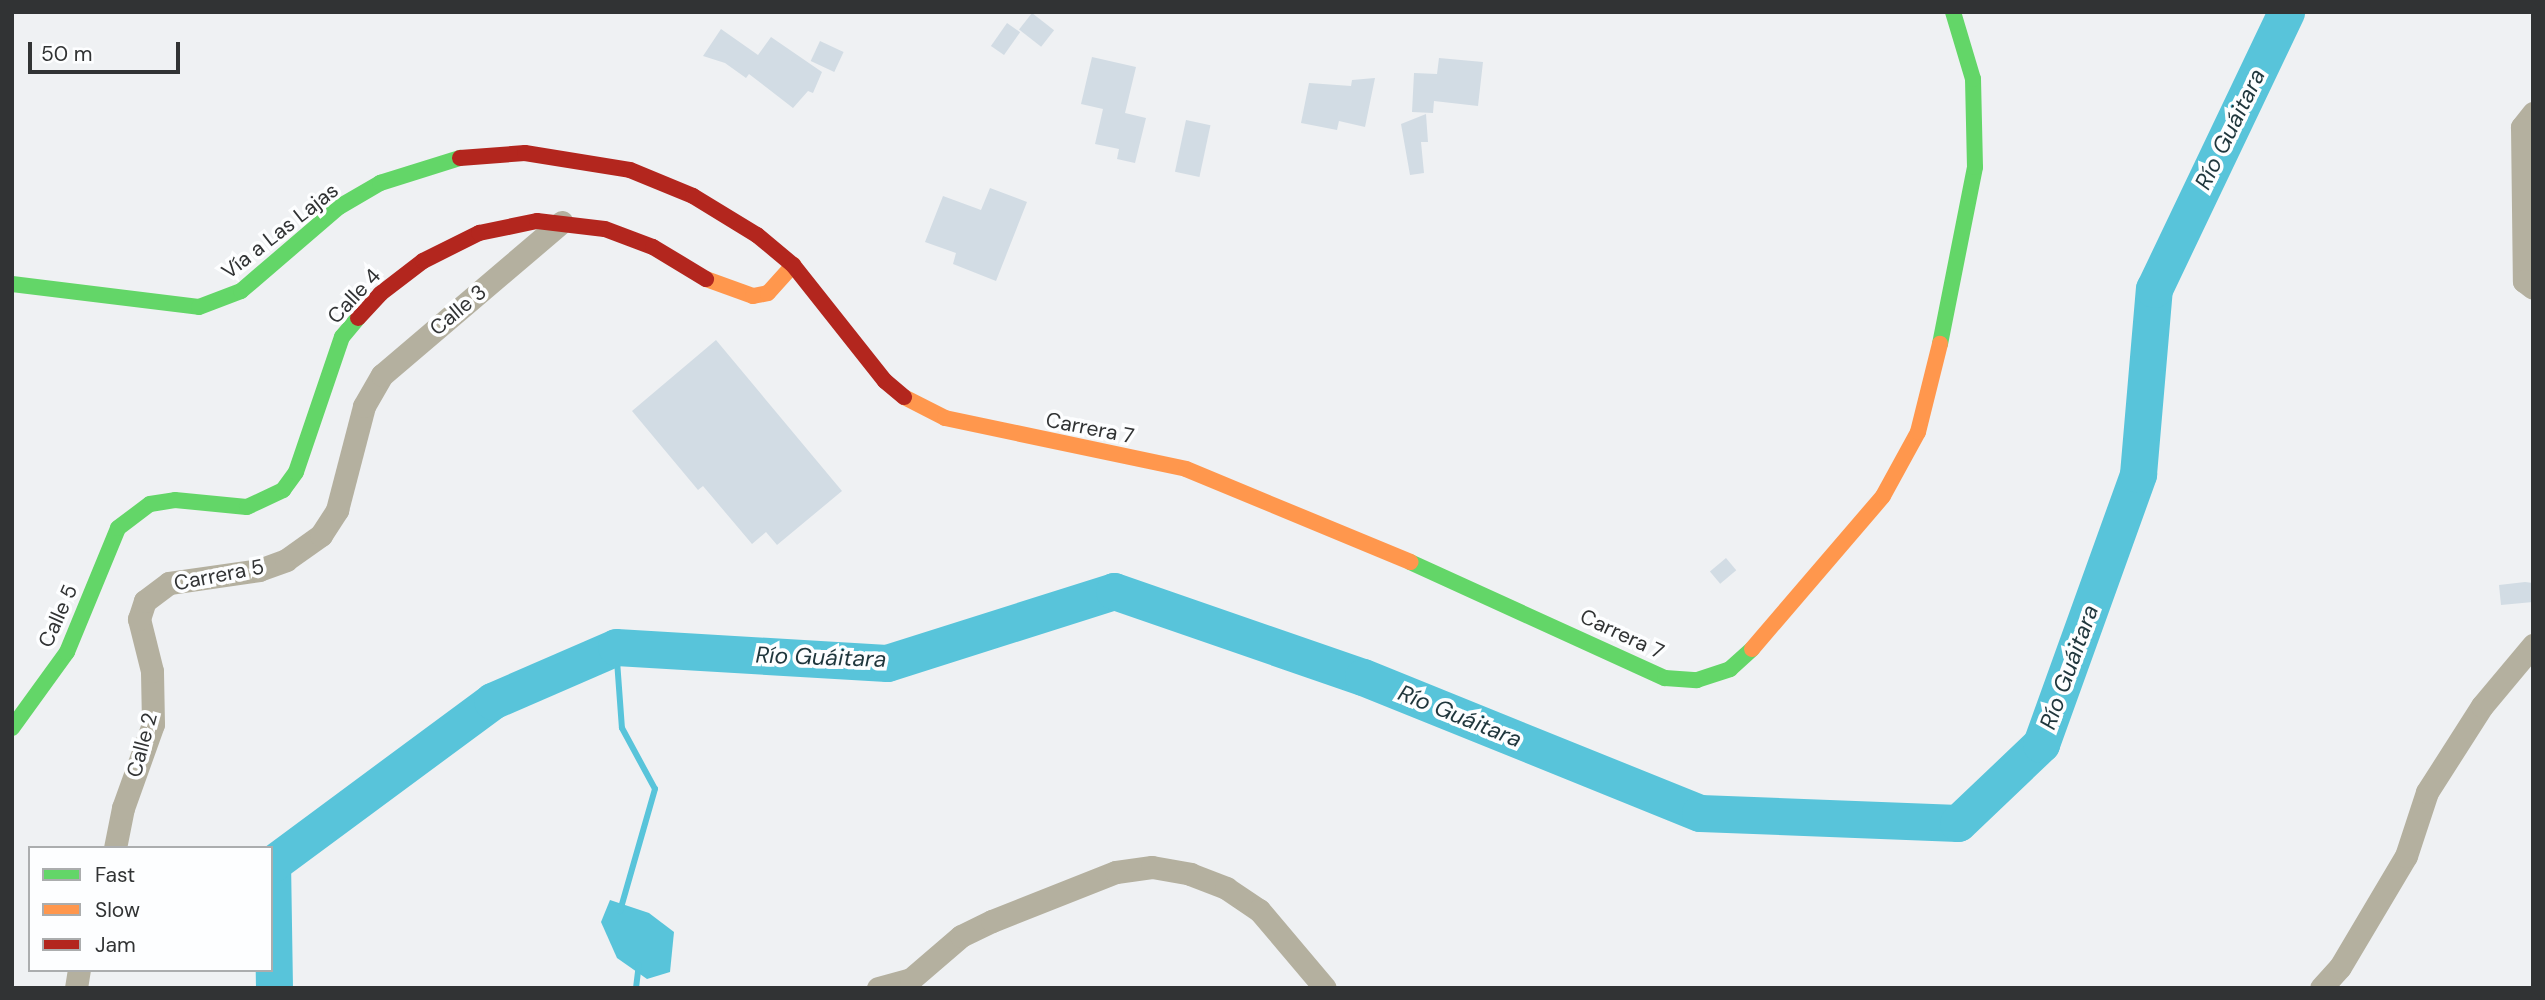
<!DOCTYPE html>
<meta charset="utf-8">
<style>
body{margin:0}
#map{position:relative;width:2545px;height:1000px;overflow:hidden;background:#eff1f3;font-family:"DM Sans",sans-serif}
div>[style]{position:absolute}
[style*='--x']{left:calc(var(--x)*1px);top:calc(var(--y)*1px);width:calc(var(--w)*1px);rotate:calc(var(--a)*1deg)}
.water>*{inset:0;background:#58c4da}
.stream>*{height:6px;margin:-3px;padding:0 3px;transform-origin:3px;border-radius:3px;background:#58c4da}
.river>*{height:37px;margin:-18.5px;padding:0 18.5px;transform-origin:18.5px;border-radius:18.5px;background:#58c4da}
.building>*{inset:0;background:#d2dce4;transform-origin:0 0}
.street>*{height:23px;margin:-11.5px;padding:0 11.5px;transform-origin:11.5px;border-radius:11.5px;background:#b4b09f}
.fast>*{height:16px;margin:-8px;padding:0 8px;transform-origin:8px;border-radius:8px;background:#63d668}
.slow>*{height:16px;margin:-8px;padding:0 8px;transform-origin:8px;border-radius:8px;background:#ff974d}
.jam>*{height:16px;margin:-8px;padding:0 8px;transform-origin:8px;border-radius:8px;background:#b3261e}
span{translate:-50% -50%;white-space:nowrap;text-align:center;line-height:1.15;-webkit-text-stroke:7px #fdfeff;paint-order:stroke}
.street-label{font-size:21px;color:#313334}
.water-label{font-size:23px;color:#1f363c;font-style:italic}
.frame{position:absolute;inset:0;border:14px solid #313334;pointer-events:none}
.legend{position:absolute;left:28px;top:846px;width:245px;height:126px;box-sizing:border-box;background:#fdfeff;border:2px solid #abadae;margin:0;padding:9px 12px;list-style:none;font-size:21px;color:#313334}
.legend li{display:flex;align-items:center;gap:14px;height:35px}
.legend b{width:35px;border:2px solid #abadae}
.scale{position:absolute;left:28px;top:42px;width:152px;height:32px;box-sizing:border-box;border:4px solid #313334;border-top:0;padding-left:9px;font-size:21px;line-height:24px;white-space:nowrap;color:#313334;-webkit-text-stroke:5px #fdfeff;paint-order:stroke}
</style>
<div id="map">
<div class="water">
<div style="clip-path:polygon(610px 900px,649px 913px,674px 932px,670px 972px,647px 979px,617px 958px,601px 922px)"></div>
</div>
<div class="stream">
<div style="--x:616;--y:647;--w:81;--a:85.8"></div>
<div style="--x:622;--y:728;--w:69;--a:61.6"></div>
<div style="--x:655;--y:789;--w:127;--a:106"></div>
<div style="--x:636;--y:988;--w:23;--a:-83"></div>
</div>
<div class="river">
<div style="--x:274;--y:988;--w:124;--a:-90.9"></div>
<div style="--x:272;--y:864;--w:274;--a:-36.5"></div>
<div style="--x:492;--y:701;--w:135;--a:-23.5"></div>
<div style="--x:616;--y:647;--w:271;--a:3.4"></div>
<div style="--x:887;--y:663;--w:238;--a:-17.6"></div>
<div style="--x:1114;--y:591;--w:263;--a:19.1"></div>
<div style="--x:1363;--y:677;--w:363;--a:22"></div>
<div style="--x:1700;--y:813;--w:258;--a:2.2"></div>
<div style="--x:1958;--y:823;--w:115;--a:-43.6"></div>
<div style="--x:2041;--y:744;--w:287;--a:-70.2"></div>
<div style="--x:2138;--y:474;--w:186;--a:-85.1"></div>
<div style="--x:2154;--y:289;--w:307;--a:-64.5"></div>
</div>
<div class="building">
<div style="left:1032px;top:13px;width:28px;height:21px;rotate:38deg"></div>
<div style="left:1007px;top:23px;width:16px;height:28px;rotate:35deg"></div>
<div style="clip-path:polygon(721px 29px,758px 55px,771px 37px,822px 72px,813px 93px,808px 91px,793px 108px,749px 74px,746px 78px,725px 63px,703px 56px)"></div>
<div style="left:820px;top:41px;width:26px;height:22px;rotate:25deg"></div>
<div style="clip-path:polygon(1092px 57px,1136px 67px,1125px 113px,1146px 118px,1135px 163px,1117px 159px,1119px 149px,1095px 144px,1103px 109px,1081px 104px)"></div>
<div style="clip-path:polygon(1439px 58px,1483px 62px,1478px 106px,1434px 101px,1433px 113px,1412px 112px,1414px 73px,1437px 74px)"></div>
<div style="clip-path:polygon(1375px 78px,1365px 127px,1339px 121px,1337px 130px,1301px 123px,1309px 83px,1351px 86px,1352px 80px)"></div>
<div style="clip-path:polygon(1426px 114px,1428px 142px,1421px 142px,1424px 173px,1410px 175px,1401px 124px)"></div>
<div style="left:1186px;top:120px;width:25px;height:53px;rotate:12deg"></div>
<div style="clip-path:polygon(990px 188px,1027px 202px,996px 281px,953px 264px,956px 253px,925px 242px,943px 196px,981px 210px)"></div>
<div style="clip-path:polygon(716px 340px,842px 491px,777px 545px,766px 532px,752px 544px,703px 486px,698px 490px,632px 411px)"></div>
<div style="left:1726px;top:558px;width:16px;height:21px;rotate:50deg"></div>
<div style="clip-path:polygon(2525px 582px,2533px 583px,2533px 602px,2501px 605px,2499px 585px)"></div>
</div>
<div class="street">
<div style="--x:2533;--y:113;--w:18;--a:128"></div>
<div style="--x:2522;--y:127;--w:154;--a:89.3"></div>
<div style="--x:2524;--y:281;--w:11;--a:38"></div>
<div style="--x:115;--y:848;--w:41;--a:-78.7"></div>
<div style="--x:123;--y:808;--w:89;--a:-70.3"></div>
<div style="--x:153;--y:724;--w:53;--a:-91.1"></div>
<div style="--x:152;--y:671;--w:54;--a:-104"></div>
<div style="--x:139;--y:619;--w:19;--a:-72"></div>
<div style="--x:145;--y:601;--w:30;--a:-37"></div>
<div style="--x:169;--y:583;--w:91;--a:-8.2"></div>
<div style="--x:259;--y:570;--w:29;--a:-20"></div>
<div style="--x:286;--y:560;--w:43;--a:-35.5"></div>
<div style="--x:321;--y:535;--w:30;--a:-57"></div>
<div style="--x:337;--y:510;--w:107;--a:-75.4"></div>
<div style="--x:364;--y:406;--w:36;--a:-60"></div>
<div style="--x:382;--y:375;--w:236;--a:-40.4"></div>
<div style="--x:76;--y:988;--w:18;--a:-81"></div>
<div style="--x:878;--y:988;--w:34;--a:-15"></div>
<div style="--x:911;--y:979;--w:66;--a:-40.7"></div>
<div style="--x:961;--y:936;--w:34;--a:-26"></div>
<div style="--x:992;--y:921;--w:133;--a:-21.6"></div>
<div style="--x:1116;--y:872;--w:36;--a:-8"></div>
<div style="--x:1152;--y:867;--w:39;--a:10"></div>
<div style="--x:1190;--y:874;--w:39;--a:21"></div>
<div style="--x:1226;--y:888;--w:40;--a:34"></div>
<div style="--x:1259;--y:910;--w:102;--a:49.8"></div>
<div style="--x:2321;--y:988;--w:28;--a:-48"></div>
<div style="--x:2340;--y:967;--w:129;--a:-59.3"></div>
<div style="--x:2406;--y:856;--w:67;--a:-71.8"></div>
<div style="--x:2427;--y:792;--w:102;--a:-57.4"></div>
<div style="--x:2482;--y:706;--w:80;--a:-50.1"></div>
</div>
<div class="fast">
<div style="--x:12;--y:284;--w:188;--a:7"></div>
<div style="--x:199;--y:307;--w:45;--a:-20.9"></div>
<div style="--x:241;--y:291;--w:129;--a:-40.6"></div>
<div style="--x:339;--y:207;--w:48;--a:-30.3"></div>
<div style="--x:380;--y:183;--w:84;--a:-17.4"></div>
<div style="--x:1940;--y:344;--w:180;--a:-78.8"></div>
<div style="--x:1975;--y:167;--w:88;--a:-91.3"></div>
<div style="--x:1973;--y:79;--w:70;--a:-106.6"></div>
<div style="--x:1410;--y:562;--w:280;--a:24.5"></div>
<div style="--x:1665;--y:678;--w:32;--a:4"></div>
<div style="--x:1697;--y:680;--w:35;--a:-18"></div>
<div style="--x:1730;--y:669;--w:30;--a:-42"></div>
<div style="--x:12;--y:728;--w:94;--a:-54.1"></div>
<div style="--x:67;--y:652;--w:134;--a:-67.6"></div>
<div style="--x:118;--y:528;--w:40;--a:-37"></div>
<div style="--x:150;--y:504;--w:25;--a:-9"></div>
<div style="--x:175;--y:500;--w:72;--a:5.6"></div>
<div style="--x:247;--y:507;--w:40;--a:-25"></div>
<div style="--x:283;--y:490;--w:22;--a:-54"></div>
<div style="--x:296;--y:472;--w:143;--a:-71.2"></div>
<div style="--x:342;--y:337;--w:25;--a:-50"></div>
</div>
<div class="slow">
<div style="--x:706;--y:279;--w:50;--a:19.9"></div>
<div style="--x:753;--y:296;--w:15;--a:-11"></div>
<div style="--x:768;--y:293;--w:38;--a:-48"></div>
<div style="--x:904;--y:397;--w:46;--a:27.1"></div>
<div style="--x:945;--y:418;--w:246;--a:11.9"></div>
<div style="--x:1186;--y:469;--w:243;--a:22.5"></div>
<div style="--x:1752;--y:649;--w:201;--a:-49.4"></div>
<div style="--x:1883;--y:496;--w:73;--a:-61.3"></div>
<div style="--x:1918;--y:432;--w:91;--a:-76"></div>
</div>
<div class="jam">
<div style="--x:460;--y:158;--w:65;--a:-4.4"></div>
<div style="--x:525;--y:153;--w:106;--a:9.2"></div>
<div style="--x:630;--y:170;--w:68;--a:22.4"></div>
<div style="--x:693;--y:196;--w:75;--a:31.4"></div>
<div style="--x:757;--y:235;--w:47;--a:39.8"></div>
<div style="--x:793;--y:265;--w:148;--a:51.6"></div>
<div style="--x:885;--y:381;--w:25;--a:40"></div>
<div style="--x:358;--y:318;--w:33;--a:-47"></div>
<div style="--x:380;--y:294;--w:54;--a:-37.5"></div>
<div style="--x:423;--y:261;--w:63;--a:-26.6"></div>
<div style="--x:479;--y:233;--w:59;--a:-11.7"></div>
<div style="--x:537;--y:221;--w:68;--a:6.7"></div>
<div style="--x:605;--y:229;--w:51;--a:20.6"></div>
<div style="--x:653;--y:247;--w:62;--a:31.1"></div>
</div>
<div class="street-label">
<span style="left:280px;top:231px;rotate:-38deg">Vía a Las Lajas</span>
<span style="left:354px;top:296px;rotate:-47deg">Calle 4</span>
<span style="left:458px;top:310px;rotate:-40deg">Calle 3</span>
<span style="left:1090px;top:428px;rotate:11deg">Carrera 7</span>
<span style="left:219px;top:575px;rotate:-11deg">Carrera 5</span>
<span style="left:58px;top:616px;rotate:-66deg">Calle 5</span>
<span style="left:1622px;top:634px;rotate:25deg">Carrera 7</span>
<span style="left:142px;top:745px;rotate:-75deg">Calle 2</span>
</div>
<div class="water-label">
<span style="left:2230px;top:129px;rotate:-64deg">Río Guáitara</span>
<span style="left:821px;top:657px;rotate:2deg">Río Guáitara</span>
<span style="left:2069px;top:667px;rotate:-70deg">Río Guáitara</span>
<span style="left:1460px;top:716px;rotate:22deg">Río Guáitara</span>
</div>
<div class="frame"></div>
<ul class="legend">
<li><b style="height:9px;background:#63d668"></b>Fast</li>
<li><b style="height:9px;background:#ff974d"></b>Slow</li>
<li><b style="height:9px;background:#b3261e"></b>Jam</li>
</ul>
<div class="scale">50 m</div>
</div>
